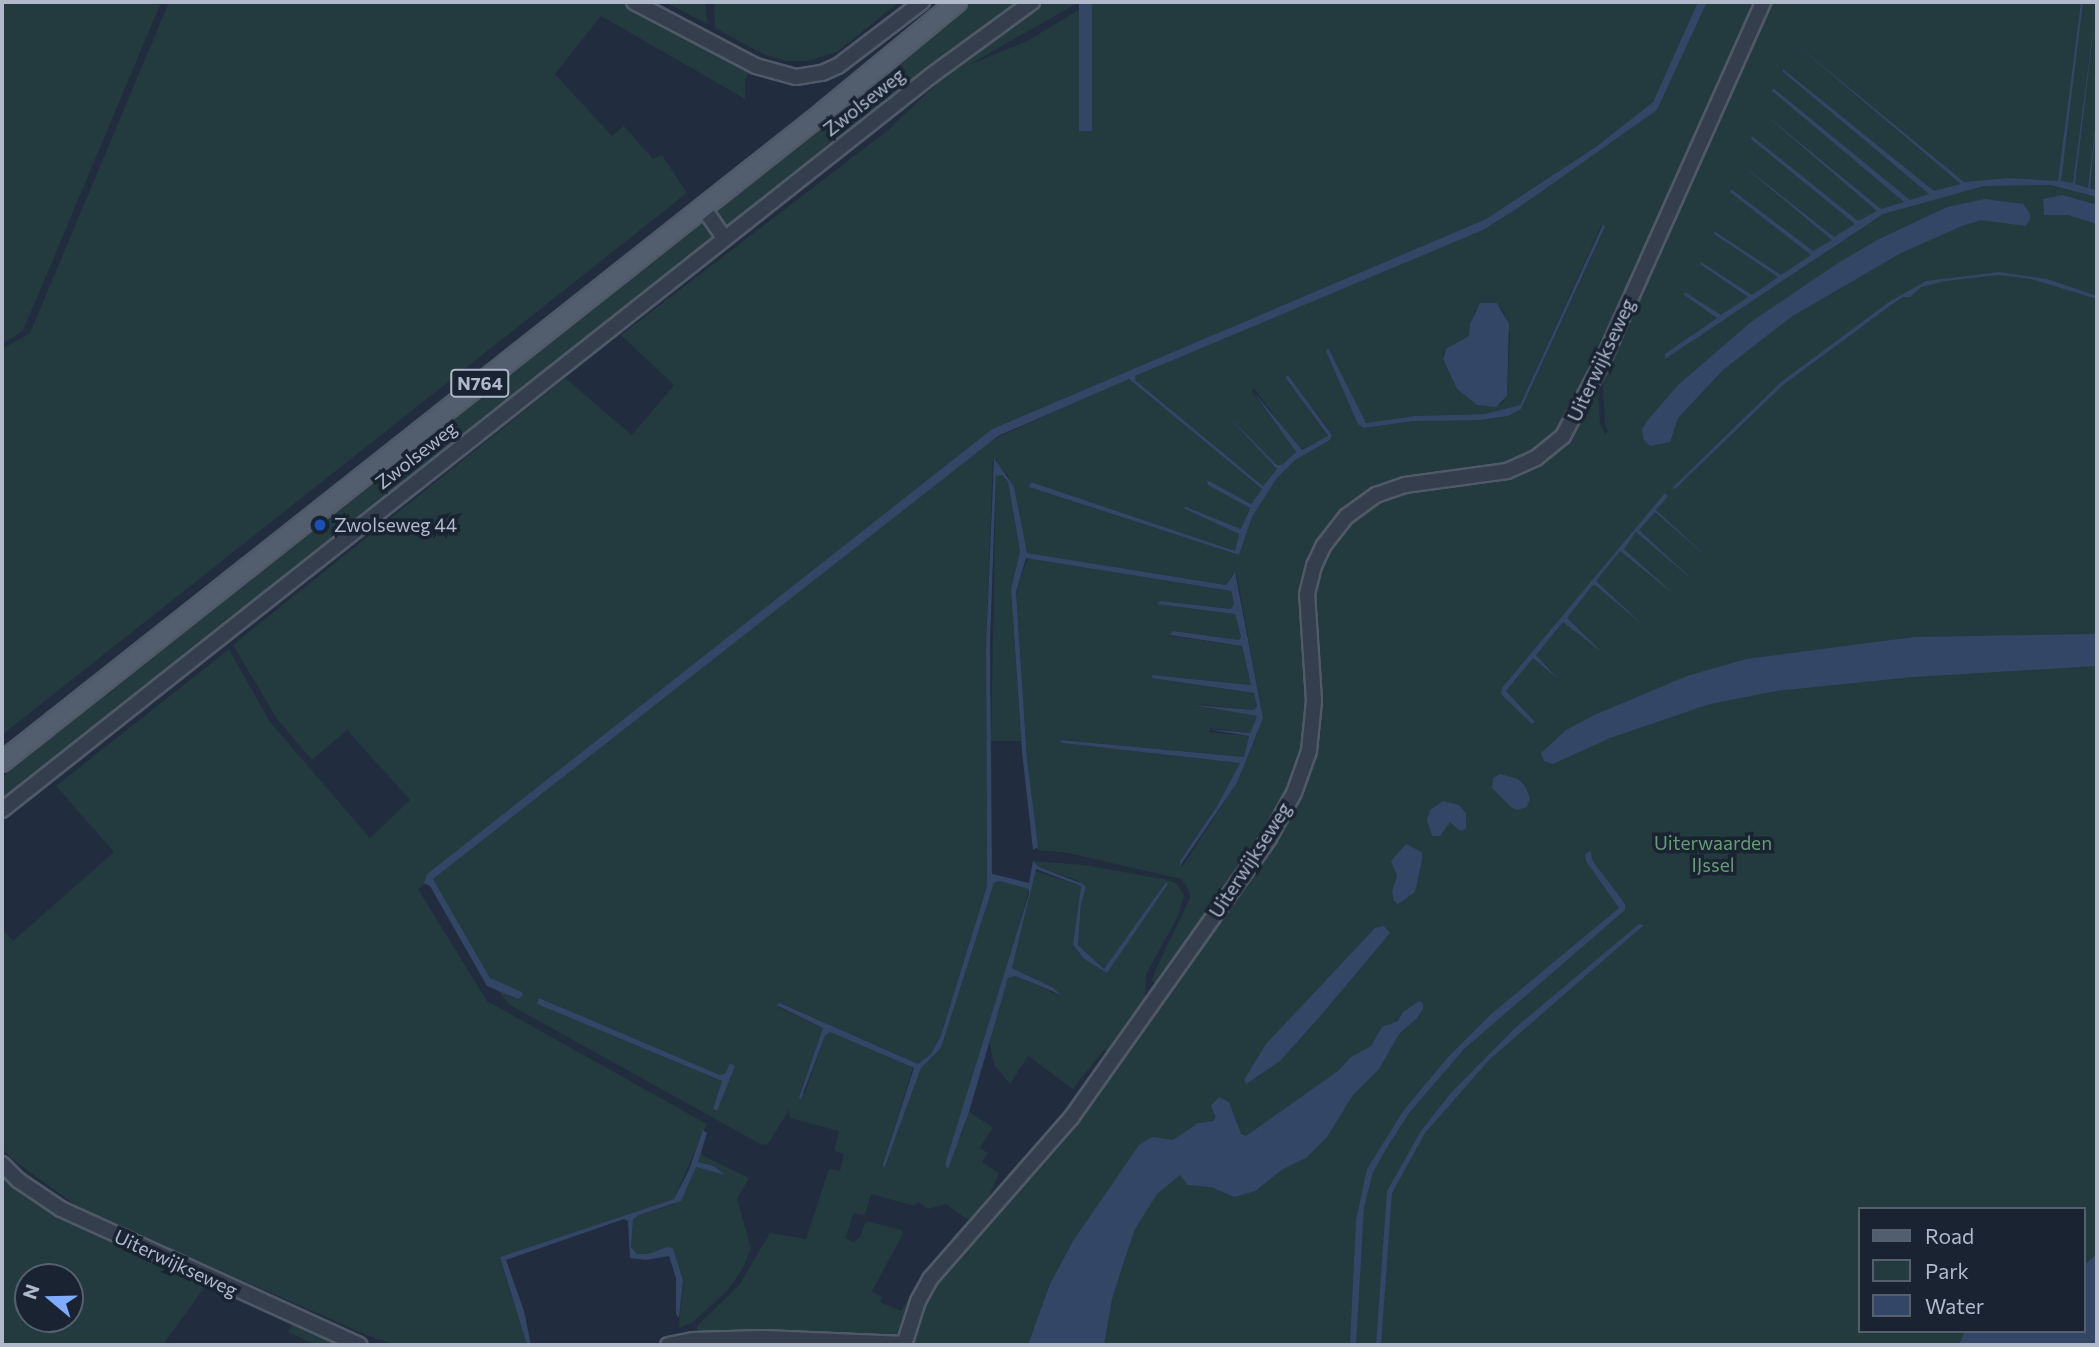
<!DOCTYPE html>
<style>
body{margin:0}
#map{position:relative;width:2099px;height:1347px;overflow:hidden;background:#212c3e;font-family:Commissioner,sans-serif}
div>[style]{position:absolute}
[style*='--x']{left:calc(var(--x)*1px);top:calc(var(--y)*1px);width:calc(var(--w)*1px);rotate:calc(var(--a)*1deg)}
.green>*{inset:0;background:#233a3f}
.water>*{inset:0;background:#334666;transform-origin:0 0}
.roads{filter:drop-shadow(2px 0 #505968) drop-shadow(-2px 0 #505968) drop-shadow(0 2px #505968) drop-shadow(0 -2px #505968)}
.minor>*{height:14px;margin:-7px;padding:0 7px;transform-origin:7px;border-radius:7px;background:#353e4d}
.major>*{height:18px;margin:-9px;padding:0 9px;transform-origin:9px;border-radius:9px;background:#525d6e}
.dots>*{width:19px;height:19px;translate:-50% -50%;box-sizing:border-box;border:4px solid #1a2332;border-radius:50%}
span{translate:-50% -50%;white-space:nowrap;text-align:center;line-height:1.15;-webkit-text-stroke:7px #1a2332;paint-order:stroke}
.shield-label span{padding:2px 5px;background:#1a2332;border:2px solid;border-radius:5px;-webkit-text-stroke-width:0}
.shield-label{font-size:18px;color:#b0b9c9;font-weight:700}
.street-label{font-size:19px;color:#b0b9c9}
.poi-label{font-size:19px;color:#b0b9c9}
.left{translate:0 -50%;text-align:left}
.park-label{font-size:19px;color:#659c74}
.frame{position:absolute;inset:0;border:4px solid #b0b9c9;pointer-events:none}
.legend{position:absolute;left:1858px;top:1207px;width:228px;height:126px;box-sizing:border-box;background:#1a2332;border:2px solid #565f6e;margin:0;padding:9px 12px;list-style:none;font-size:21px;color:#b0b9c9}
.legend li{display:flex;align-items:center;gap:14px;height:35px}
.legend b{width:35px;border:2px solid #565f6e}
.north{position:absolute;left:14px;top:1263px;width:70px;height:70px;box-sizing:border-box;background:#1a2332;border:2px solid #565f6e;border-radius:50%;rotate:289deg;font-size:19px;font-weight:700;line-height:28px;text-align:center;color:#b0b9c9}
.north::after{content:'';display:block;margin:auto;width:24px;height:32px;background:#7facff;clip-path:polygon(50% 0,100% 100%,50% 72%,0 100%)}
</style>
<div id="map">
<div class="green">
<div style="clip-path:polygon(2px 2px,143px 2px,160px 5px,23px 331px,2px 344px)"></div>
<div style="clip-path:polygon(169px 2px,629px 2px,752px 67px,745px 80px,745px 99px,601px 16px,555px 74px,612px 136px,624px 126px,653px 159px,662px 155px,687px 193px,2px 735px,2px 349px,30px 333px)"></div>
<div style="clip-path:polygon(665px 2px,705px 2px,707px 24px)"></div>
<div style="clip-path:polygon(714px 2px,899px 2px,837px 52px,808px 61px,786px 61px,765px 55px,715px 28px)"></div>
<div style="clip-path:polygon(972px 2px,1026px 2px,727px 230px,712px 211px,953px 13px)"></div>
<div style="clip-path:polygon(1040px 2px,1079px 2px,967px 66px,1027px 41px,1092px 2px,1698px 2px,1653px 102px,1597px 146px,1486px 219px,992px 429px,427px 874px,425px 884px,418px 889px,487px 1001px,707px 1124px,674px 1199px,500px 1257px,527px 1345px,398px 1345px,371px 1337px,115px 1224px,74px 1204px,16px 1162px,2px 1149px,2px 929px,13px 941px,114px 852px,56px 786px,229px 649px,270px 722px,370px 838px,410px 800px,347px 730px,312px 760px,277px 719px,233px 645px,565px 378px,632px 435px,674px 385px,621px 335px,888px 130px,969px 53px)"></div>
<div style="clip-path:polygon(evenodd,1707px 2px,1760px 2px,1564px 430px,1523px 462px,1371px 495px,1309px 572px,1312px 702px,1298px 773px,1275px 819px,1160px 986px,1152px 981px,1156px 969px,1190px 898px,1189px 890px,1181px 879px,1068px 853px,1037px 850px,1027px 759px,1016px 588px,1028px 558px,1231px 591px,1234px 604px,1232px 609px,1161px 601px,1235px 614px,1241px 638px,1239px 640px,1173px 631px,1171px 636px,1242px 646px,1251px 685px,1153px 675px,1151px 678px,1254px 693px,1257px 706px,1254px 710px,1196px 704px,1257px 716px,1250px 733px,1210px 728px,1209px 732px,1249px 736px,1244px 757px,1061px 740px,1062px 743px,1240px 763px,1217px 806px,1180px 861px,1182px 867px,1237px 783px,1263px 718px,1237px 577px,1233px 573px,1226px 585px,1027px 553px,1008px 475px,997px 467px,997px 459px,993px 460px,986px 645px,987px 886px,941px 1035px,931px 1054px,918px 1064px,781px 1003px,778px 1007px,823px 1028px,799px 1096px,805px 1093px,825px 1036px,830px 1032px,913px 1068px,883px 1164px,884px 1169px,921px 1068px,941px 1048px,994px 883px,1000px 881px,1029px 889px,1011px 958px,945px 1164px,961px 1136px,969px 1112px,993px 1127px,980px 1148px,988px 1153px,982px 1162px,999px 1173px,982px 1213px,974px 1220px,966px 1219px,946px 1204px,928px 1209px,918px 1202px,914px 1206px,871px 1194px,865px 1215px,854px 1213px,845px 1238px,853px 1242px,860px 1237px,866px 1221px,902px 1230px,902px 1236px,872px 1291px,882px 1297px,880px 1302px,901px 1311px,913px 1291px,917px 1293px,905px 1328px,899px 1334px,887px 1337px,697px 1334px,697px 1326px,739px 1285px,770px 1233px,806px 1239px,829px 1169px,840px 1171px,844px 1154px,834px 1151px,839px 1131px,790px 1118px,789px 1110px,768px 1144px,762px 1145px,510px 1005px,497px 990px,518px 999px,523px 996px,490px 978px,433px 879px,989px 441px,1123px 381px,1129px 379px,1135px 384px,1262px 489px,1251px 504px,1207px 481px,1209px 485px,1250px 508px,1241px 529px,1184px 506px,1185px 509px,1239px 534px,1235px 551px,1031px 482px,1029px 487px,1239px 555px,1252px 517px,1277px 478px,1295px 460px,1330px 440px,1332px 434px,1288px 375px,1285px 377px,1328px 437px,1300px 450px,1254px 389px,1252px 392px,1296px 450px,1295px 455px,1282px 465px,1277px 465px,1223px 411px,1277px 469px,1263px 486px,1135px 381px,1135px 376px,1493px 224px,1657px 110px,1707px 2px,1601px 226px,1605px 228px,1521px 409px,1498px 418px,1414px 421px,1364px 428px,1362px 420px,1368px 423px,1415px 416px,1484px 414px,1520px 405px,1601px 226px,1707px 2px,1497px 303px,1504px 312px,1510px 334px,1507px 396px,1502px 404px,1477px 405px,1457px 389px,1443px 359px,1444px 352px,1469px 336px,1475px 310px,1497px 303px,1707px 2px,539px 998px,720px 1075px,726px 1073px,715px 1112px,713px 1109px,722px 1081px,537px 1004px,539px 998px)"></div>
<div style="clip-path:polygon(1767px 2px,2097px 2px,2097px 1296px,2083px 1305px,2083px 1209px,1859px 1209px,1859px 1331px,2038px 1331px,2014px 1345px,908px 1345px,924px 1296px,986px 1222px,1271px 833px,1313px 736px,1308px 607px,1315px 573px,1345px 524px,1390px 493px,1530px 466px,1598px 388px,1600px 422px,1605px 434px,1608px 431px,1605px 423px,1602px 367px)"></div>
<div style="clip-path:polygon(701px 220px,716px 239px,2px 804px,2px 777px)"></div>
<div style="clip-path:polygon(1000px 474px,1008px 482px,1020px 551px,1011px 589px,1021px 741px,991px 741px,996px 476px)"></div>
<div style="clip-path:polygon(1033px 861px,1085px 865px,1168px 880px,1177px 884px,1184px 895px,1179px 914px,1146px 975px,1145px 1003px,1110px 1053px,1104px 1050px,1073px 1089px,1028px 1056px,1010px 1084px,994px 1065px,989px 1039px,1008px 978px,1015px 976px,1033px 983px,1059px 996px,1036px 979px,1012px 968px,1035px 871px,1081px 886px,1074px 948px,1084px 959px,1107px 973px,1168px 884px,1104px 969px,1078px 945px,1081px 904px,1086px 887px,1074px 879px,1039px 867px)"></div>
<div style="clip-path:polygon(701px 1150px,702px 1155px,749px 1178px,737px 1199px,751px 1248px,743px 1268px,728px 1290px,693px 1322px,679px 1328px,683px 1280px,673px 1249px,667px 1247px,648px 1254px,637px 1254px,631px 1247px,633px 1220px,639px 1215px,675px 1204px,696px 1167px,725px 1175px,714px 1166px,698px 1162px)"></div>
<div style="clip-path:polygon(evenodd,2px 1175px,37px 1201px,91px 1232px,206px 1285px,163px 1345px,2px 1345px,2px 1175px,28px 1277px,70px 1277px,70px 1319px,28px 1319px,28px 1277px)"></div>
<div style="clip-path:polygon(294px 1321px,348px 1345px,315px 1345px,288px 1332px)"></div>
</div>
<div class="water">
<div style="left:1079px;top:2px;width:13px;height:129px"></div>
<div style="clip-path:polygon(1698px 2px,1707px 2px,1657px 110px,1518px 208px,1483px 230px,1135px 376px,1136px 381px,1263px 486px,1277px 469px,1223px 411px,1277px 465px,1282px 465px,1296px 452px,1252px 390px,1302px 450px,1328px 436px,1285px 377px,1288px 375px,1332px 435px,1330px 440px,1295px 460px,1277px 478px,1252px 517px,1239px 555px,1029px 487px,1031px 482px,1235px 551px,1239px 534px,1185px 509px,1184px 506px,1241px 529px,1250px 508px,1208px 485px,1207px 480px,1251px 504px,1262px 489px,1129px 379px,998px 436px,433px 879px,490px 978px,522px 992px,523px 996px,518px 999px,487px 986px,430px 886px,424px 883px,427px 874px,992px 429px,1486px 219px,1597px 146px,1653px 102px)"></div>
<div style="clip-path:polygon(2081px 2px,2083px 2px,2061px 181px,2073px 183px,2097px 2px,2075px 184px,2088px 188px,2097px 112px,2090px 188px,2097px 191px,2097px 197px,2051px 185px,1984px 186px,1883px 214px,1665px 359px,1665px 354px,1717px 318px,1684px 295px,1685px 292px,1721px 315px,1748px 297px,1700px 264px,1701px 262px,1752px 295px,1778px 277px,1714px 234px,1714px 231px,1781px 275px,1811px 255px,1730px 192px,1731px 189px,1813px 251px,1832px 240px,1740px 163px,1834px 237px,1855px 224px,1751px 139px,1752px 136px,1858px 221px,1877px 211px,1762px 112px,1881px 209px,1904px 202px,1772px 91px,1773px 88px,1910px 200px,1929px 194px,1783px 72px,1783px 69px,1934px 191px,1961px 184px,1791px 40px,1964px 182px,2008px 178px,2058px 181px)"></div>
<div style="clip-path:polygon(2063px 195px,2097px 205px,2097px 224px,2068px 215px,2044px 215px,2043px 199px)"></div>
<div style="clip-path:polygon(1985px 199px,2023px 204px,2030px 214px,2030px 220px,2025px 226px,1981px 220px,1962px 226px,1901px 253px,1858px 278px,1791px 317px,1723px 370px,1678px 418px,1670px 442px,1650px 446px,1644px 440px,1642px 430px,1646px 422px,1678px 385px,1751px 322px,1835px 265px,1877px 240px,1947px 207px)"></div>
<div style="clip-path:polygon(1603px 224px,1605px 227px,1521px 409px,1508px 416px,1481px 420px,1414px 421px,1364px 428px,1358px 424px,1326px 351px,1328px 348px,1366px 423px,1415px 416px,1484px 414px,1520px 405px)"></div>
<div style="clip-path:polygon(1999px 272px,2047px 279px,2097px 296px,2097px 299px,2031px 279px,1999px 275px,1945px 281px,1921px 287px,1910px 297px,1903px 297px,1891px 305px,1783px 385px,1675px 489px,1672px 488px,1781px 382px,1889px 302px,1926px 281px)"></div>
<div style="clip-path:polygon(1480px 303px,1497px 303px,1509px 324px,1507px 396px,1496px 407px,1477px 405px,1457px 389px,1443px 359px,1446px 349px,1469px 336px,1470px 324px)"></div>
<div style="clip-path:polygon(994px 458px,1014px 487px,1027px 553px,1226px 585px,1235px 572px,1263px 718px,1237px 783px,1180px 866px,1180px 861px,1217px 806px,1240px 763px,1062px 743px,1060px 740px,1244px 757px,1249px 736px,1207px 729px,1250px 733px,1257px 716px,1194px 705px,1254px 710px,1257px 706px,1254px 693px,1151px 678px,1153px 675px,1251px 685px,1242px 646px,1170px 635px,1173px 631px,1239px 640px,1241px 637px,1235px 614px,1157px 604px,1161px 601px,1231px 609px,1234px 604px,1231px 591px,1026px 558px,1016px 591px,1027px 759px,1038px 847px,1033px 850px,1022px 752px,1011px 589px,1020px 551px,1008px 482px,1002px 475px,996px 476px,990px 642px,992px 874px,1029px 883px,1033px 861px,1039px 867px,1083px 884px,1086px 887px,1081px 904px,1078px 945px,1104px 969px,1166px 882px,1168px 884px,1107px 973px,1084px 959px,1073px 945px,1081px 886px,1036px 869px,1012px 968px,1052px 987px,1061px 995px,1033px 983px,1015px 976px,1008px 978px,969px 1112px,948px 1169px,945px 1164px,1029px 894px,1029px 889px,1000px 881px,994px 883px,941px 1048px,921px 1068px,884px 1169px,883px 1164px,914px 1068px,830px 1032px,825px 1036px,801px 1099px,799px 1097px,823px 1028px,776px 1005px,780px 1003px,918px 1064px,931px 1054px,941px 1035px,987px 886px,986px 645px)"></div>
<div style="clip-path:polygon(1665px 493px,1668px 496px,1656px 510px,1709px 559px,1655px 512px,1639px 530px,1695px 582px,1636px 532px,1624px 549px,1676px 596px,1620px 551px,1596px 581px,1643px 625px,1595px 585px,1592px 586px,1567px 618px,1604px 654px,1563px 622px,1536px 655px,1558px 679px,1533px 658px,1506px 691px,1535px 722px,1532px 724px,1501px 694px,1502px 688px)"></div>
<div style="clip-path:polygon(2097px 634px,2097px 666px,1913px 677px,1776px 691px,1710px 704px,1610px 738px,1553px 764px,1544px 761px,1541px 753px,1566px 730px,1594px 715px,1687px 676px,1746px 659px,1914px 637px)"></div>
<div style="clip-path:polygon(1500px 774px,1518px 779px,1525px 786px,1530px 798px,1527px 807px,1517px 810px,1511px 807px,1492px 788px,1493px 778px)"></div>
<div style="clip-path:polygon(1443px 801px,1459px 805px,1466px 813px,1466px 829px,1460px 831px,1450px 822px,1440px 836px,1432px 836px,1427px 820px,1430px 810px)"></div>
<div style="clip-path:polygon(1406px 844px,1422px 852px,1422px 860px,1415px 892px,1398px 904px,1394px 901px,1392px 891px,1397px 876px,1391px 861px)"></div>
<div style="clip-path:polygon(1591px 851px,1592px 860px,1625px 904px,1625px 910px,1464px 1049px,1409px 1113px,1389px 1144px,1373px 1172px,1364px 1207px,1356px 1345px,1350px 1345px,1356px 1220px,1367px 1169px,1404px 1110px,1449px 1056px,1490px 1015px,1619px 908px,1586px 861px,1585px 854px)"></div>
<div style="clip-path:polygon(1639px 924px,1644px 925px,1490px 1059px,1425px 1133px,1392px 1193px,1381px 1345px,1376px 1345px,1387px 1191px,1421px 1131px,1450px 1094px,1515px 1028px)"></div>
<div style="clip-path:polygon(1384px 926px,1390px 933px,1322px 1014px,1280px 1061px,1246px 1084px,1244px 1080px,1266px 1044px,1375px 928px)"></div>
<div style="clip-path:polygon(539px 998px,720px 1075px,726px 1073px,730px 1063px,735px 1066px,717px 1111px,713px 1109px,722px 1081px,537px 1004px)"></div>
<div style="clip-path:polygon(1419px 1001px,1423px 1003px,1423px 1009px,1417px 1018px,1399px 1034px,1379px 1069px,1353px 1095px,1327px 1137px,1306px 1158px,1283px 1169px,1255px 1191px,1234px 1197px,1211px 1187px,1188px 1185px,1180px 1175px,1157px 1194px,1135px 1229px,1125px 1258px,1112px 1299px,1104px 1345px,1028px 1345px,1050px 1284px,1073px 1241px,1139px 1145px,1152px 1137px,1173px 1140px,1198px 1123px,1213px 1121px,1216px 1117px,1211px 1106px,1219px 1097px,1229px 1102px,1241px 1134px,1246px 1136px,1338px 1071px,1351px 1057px,1371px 1046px,1382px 1027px,1398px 1021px,1403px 1012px)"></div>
<div style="clip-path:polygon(703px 1130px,707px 1133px,698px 1162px,714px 1166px,725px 1175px,696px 1167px,681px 1201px,639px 1215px,633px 1220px,631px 1247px,637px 1254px,648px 1254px,667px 1247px,673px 1248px,683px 1280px,679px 1318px,676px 1314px,676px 1278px,669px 1256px,646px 1260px,630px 1258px,628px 1221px,624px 1219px,506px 1260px,524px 1311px,531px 1345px,527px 1345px,500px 1257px,674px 1199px,689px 1170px)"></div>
<div style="clip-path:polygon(2097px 1254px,2097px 1345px,1959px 1345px,1965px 1331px,2083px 1331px,2083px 1266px)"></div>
</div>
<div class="roads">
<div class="minor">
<div style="--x:634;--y:2;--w:138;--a:27.7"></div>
<div style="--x:756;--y:66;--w:41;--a:15.4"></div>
<div style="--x:796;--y:77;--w:26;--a:-9"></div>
<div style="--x:822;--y:73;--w:17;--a:-24"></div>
<div style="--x:838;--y:66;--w:106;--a:-37.3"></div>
<div style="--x:702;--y:206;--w:39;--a:55"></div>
<div style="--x:2;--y:810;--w:1185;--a:-38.32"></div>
<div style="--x:932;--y:75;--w:124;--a:-36.1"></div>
<div style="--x:2;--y:1164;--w:23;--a:45"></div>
<div style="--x:18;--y:1180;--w:52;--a:34"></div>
<div style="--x:61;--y:1209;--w:328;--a:24.5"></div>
<div style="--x:668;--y:1345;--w:25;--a:-11"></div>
<div style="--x:693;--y:1340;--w:71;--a:-1.6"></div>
<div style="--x:764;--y:1338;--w:140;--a:2.5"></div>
<div style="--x:904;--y:1345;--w:46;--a:-72.3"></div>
<div style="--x:918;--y:1301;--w:25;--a:-61"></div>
<div style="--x:930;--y:1279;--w:214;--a:-48.8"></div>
<div style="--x:1071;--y:1118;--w:343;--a:-54.7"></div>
<div style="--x:1269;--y:838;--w:51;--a:-60.9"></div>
<div style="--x:1294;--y:793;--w:45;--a:-70.3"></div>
<div style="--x:1309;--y:751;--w:50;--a:-84.3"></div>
<div style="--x:1314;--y:701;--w:107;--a:-93.7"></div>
<div style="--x:1307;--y:594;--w:29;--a:-76"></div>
<div style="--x:1314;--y:566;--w:23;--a:-65"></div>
<div style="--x:1324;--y:545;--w:37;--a:-52"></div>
<div style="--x:1347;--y:516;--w:36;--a:-36"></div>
<div style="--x:1376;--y:495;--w:31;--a:-19"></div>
<div style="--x:1405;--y:485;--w:103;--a:-7.8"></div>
<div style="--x:1507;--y:471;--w:32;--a:-24"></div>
<div style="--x:1536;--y:458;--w:35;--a:-39"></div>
<div style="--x:1563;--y:436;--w:78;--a:-61.8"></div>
<div style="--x:1600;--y:367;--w:400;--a:-65.9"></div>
</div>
<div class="major">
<div style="--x:2;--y:762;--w:1043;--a:-38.34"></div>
<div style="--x:820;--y:115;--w:178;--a:-39.5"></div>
</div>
</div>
<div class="dots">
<div style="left:320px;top:525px;background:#1a4fb4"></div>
</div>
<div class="shield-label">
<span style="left:480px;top:383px">N764</span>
</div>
<div class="street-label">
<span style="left:864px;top:102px;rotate:-38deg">Zwolseweg</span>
<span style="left:1601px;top:360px;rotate:-65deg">Uiterwijkseweg</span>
<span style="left:416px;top:455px;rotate:-38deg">Zwolseweg</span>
<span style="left:1250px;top:860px;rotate:-57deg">Uiterwijkseweg</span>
<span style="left:176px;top:1263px;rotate:25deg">Uiterwijkseweg</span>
</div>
<div class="poi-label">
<span class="left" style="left:334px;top:525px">Zwolseweg 44</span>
</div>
<div class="park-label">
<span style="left:1713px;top:854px">Uiterwaarden<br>IJssel</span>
</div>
<div class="frame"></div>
<ul class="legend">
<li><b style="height:9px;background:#525d6e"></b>Road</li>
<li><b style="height:19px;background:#233a3f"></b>Park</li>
<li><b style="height:19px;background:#334666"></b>Water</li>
</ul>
<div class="north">N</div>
</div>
